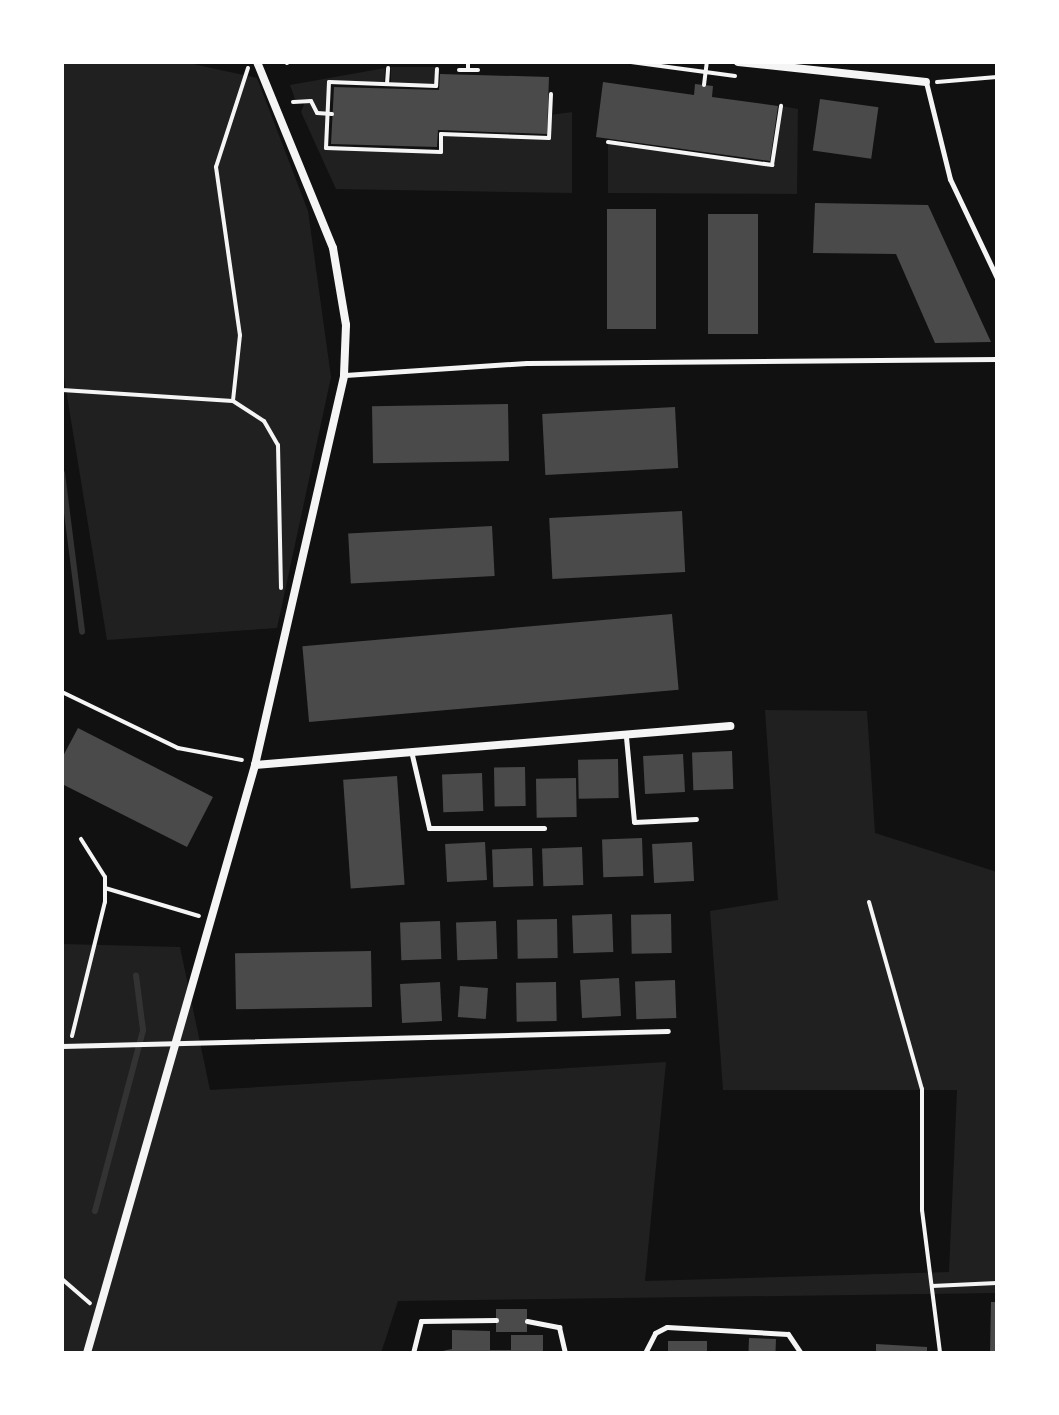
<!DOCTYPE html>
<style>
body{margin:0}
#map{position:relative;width:1059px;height:1415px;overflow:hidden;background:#111;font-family:"DejaVu Sans",sans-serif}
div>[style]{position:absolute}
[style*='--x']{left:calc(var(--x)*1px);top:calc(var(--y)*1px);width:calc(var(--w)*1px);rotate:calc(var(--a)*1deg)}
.green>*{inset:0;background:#202020;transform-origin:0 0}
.stream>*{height:6px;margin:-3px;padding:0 3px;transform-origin:3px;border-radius:3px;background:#333}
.building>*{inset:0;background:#4a4a4a;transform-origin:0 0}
.path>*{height:4px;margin:-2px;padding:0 2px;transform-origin:2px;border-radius:2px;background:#f5f5f5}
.service>*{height:5px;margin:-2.5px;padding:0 2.5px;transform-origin:2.5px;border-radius:2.5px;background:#f5f5f5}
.minor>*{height:8px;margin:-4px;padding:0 4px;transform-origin:4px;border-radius:4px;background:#f5f5f5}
span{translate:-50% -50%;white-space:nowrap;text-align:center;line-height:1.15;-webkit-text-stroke:7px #fff;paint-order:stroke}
.frame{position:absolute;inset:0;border:64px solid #fff;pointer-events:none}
</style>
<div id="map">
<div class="green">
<div style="clip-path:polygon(62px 62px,184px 62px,257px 78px,308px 211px,331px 377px,277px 628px,107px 640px,62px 365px)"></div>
<div style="left:391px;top:67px;width:46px;height:17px"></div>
<div style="clip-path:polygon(385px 68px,384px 84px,329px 83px,326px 147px,440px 152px,441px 134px,549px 138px,550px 115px,572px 112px,572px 193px,336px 189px,301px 112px,306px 99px,295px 99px,290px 85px)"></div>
<div style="clip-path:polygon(781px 106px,798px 109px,797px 194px,608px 193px,608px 142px,772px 165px)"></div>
<div style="clip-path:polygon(765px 710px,867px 711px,875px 833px,997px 872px,997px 1293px,398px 1301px,381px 1353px,62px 1353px,62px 944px,180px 947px,210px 1090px,666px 1062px,645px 1281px,949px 1272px,957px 1090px,723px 1090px,710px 911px,778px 900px)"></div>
</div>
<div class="stream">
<div style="--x:62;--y:473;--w:160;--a:82.8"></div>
<div style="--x:95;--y:1211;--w:187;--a:-75.1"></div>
<div style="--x:143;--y:1030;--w:55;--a:-97.3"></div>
</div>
<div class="building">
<div style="clip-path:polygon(440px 74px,549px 77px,547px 134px,438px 130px,437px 147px,331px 144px,334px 87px,439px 90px)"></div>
<div style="clip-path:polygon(603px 82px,694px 95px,695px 84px,713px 86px,712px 97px,778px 106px,770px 161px,596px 137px)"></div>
<div style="left:820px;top:99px;width:59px;height:52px;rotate:8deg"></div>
<div style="clip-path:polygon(815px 203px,928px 205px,991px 342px,935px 343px,896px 254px,813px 253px)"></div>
<div style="left:656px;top:209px;width:120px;height:49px;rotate:90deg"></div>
<div style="left:708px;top:214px;width:50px;height:120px"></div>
<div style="left:508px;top:404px;width:57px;height:136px;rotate:89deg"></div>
<div style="left:675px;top:407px;width:61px;height:133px;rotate:87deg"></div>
<div style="left:682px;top:511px;width:61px;height:133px;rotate:87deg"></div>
<div style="left:492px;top:526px;width:50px;height:144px;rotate:87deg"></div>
<div style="left:672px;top:614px;width:76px;height:371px;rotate:85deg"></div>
<div style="clip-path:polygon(78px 728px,213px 797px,187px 847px,62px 784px,62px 758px)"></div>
<div style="left:732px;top:751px;width:38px;height:40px;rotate:88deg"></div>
<div style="left:683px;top:754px;width:38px;height:40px;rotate:87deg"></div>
<div style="left:618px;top:759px;width:39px;height:40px;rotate:89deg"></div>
<div style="left:525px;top:767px;width:39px;height:31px;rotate:89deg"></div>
<div style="left:482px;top:773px;width:38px;height:40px;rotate:88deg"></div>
<div style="left:397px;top:776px;width:109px;height:54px;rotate:86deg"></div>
<div style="left:576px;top:778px;width:39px;height:40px;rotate:89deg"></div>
<div style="left:642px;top:838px;width:38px;height:40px;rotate:88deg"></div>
<div style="left:485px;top:842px;width:38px;height:40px;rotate:87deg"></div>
<div style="left:692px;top:842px;width:39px;height:40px;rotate:87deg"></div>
<div style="left:582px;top:847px;width:38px;height:40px;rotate:88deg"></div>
<div style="left:532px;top:848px;width:38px;height:40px;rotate:88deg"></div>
<div style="left:612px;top:914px;width:38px;height:40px;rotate:88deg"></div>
<div style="left:671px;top:914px;width:39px;height:40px;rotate:89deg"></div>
<div style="left:557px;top:919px;width:39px;height:40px;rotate:89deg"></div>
<div style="left:440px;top:921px;width:38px;height:40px;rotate:88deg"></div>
<div style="left:496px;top:921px;width:38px;height:40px;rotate:88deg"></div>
<div style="left:371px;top:951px;width:56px;height:136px;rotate:89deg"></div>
<div style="left:619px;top:978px;width:38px;height:39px;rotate:87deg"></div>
<div style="left:675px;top:980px;width:38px;height:40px;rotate:88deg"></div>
<div style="left:440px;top:982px;width:39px;height:40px;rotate:87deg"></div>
<div style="left:556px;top:982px;width:39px;height:40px;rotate:89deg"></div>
<div style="left:460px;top:986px;width:28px;height:31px;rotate:4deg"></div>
<div style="clip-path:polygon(991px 1302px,997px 1302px,997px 1353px,990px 1353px)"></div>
<div style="left:496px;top:1309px;width:31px;height:23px"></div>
<div style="clip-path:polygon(452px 1330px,490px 1331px,490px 1350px,511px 1350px,511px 1335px,543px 1335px,543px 1353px,433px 1353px,452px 1349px)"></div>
<div style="left:749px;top:1338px;width:27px;height:15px;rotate:2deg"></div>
<div style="left:668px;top:1341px;width:39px;height:12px"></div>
<div style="clip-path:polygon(876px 1344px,927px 1347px,927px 1353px,876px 1353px)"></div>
</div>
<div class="path">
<div style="--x:598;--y:62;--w:2;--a:0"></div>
<div style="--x:631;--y:62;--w:105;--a:7.7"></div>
<div style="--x:287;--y:63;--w:2;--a:-27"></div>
<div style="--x:248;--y:68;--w:104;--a:107.9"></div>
<div style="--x:216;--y:167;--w:170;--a:81.9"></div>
<div style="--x:240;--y:335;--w:66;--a:96.1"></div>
<div style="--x:233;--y:401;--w:37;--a:33"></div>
<div style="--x:264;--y:421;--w:28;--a:60"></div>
<div style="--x:278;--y:445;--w:143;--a:88.8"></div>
<div style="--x:437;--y:69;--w:17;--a:93"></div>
<div style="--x:436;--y:86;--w:107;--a:-177.9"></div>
<div style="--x:329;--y:82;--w:66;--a:92.6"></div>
<div style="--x:326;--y:148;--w:115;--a:2"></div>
<div style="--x:441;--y:152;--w:18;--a:-90"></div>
<div style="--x:441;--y:134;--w:108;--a:2.1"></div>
<div style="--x:549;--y:138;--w:44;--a:-87.4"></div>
<div style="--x:459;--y:70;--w:19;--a:0"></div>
<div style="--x:468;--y:70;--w:8;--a:-90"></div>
<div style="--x:937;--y:82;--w:60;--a:-4.8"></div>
<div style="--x:387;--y:84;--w:16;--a:-86"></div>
<div style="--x:704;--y:85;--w:23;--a:-83"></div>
<div style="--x:293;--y:102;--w:18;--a:-3"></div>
<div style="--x:311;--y:101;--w:13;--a:63"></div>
<div style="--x:317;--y:113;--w:15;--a:4"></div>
<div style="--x:608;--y:142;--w:166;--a:8"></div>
<div style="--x:772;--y:165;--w:60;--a:-81.3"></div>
<div style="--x:62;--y:390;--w:171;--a:3.7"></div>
<div style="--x:62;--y:692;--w:129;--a:25.8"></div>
<div style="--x:178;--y:748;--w:65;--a:10.6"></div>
<div style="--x:105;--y:888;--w:98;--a:16.6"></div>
<div style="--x:869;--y:902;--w:194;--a:74.2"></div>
<div style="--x:922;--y:1089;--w:121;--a:90"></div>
<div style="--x:922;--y:1210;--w:144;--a:82.8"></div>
<div style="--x:72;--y:1036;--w:138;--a:-76.2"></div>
<div style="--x:105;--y:902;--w:25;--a:-90"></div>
<div style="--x:105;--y:877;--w:45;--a:-122.3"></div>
<div style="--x:62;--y:1279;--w:37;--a:41"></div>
<div style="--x:932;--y:1286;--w:65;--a:-2.6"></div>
</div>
<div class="service">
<div style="--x:926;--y:82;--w:100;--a:76.1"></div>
<div style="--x:950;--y:179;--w:110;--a:64.6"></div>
<div style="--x:345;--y:375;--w:182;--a:-3.8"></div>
<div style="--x:527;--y:363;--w:470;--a:-0.5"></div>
<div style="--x:626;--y:737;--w:85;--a:84.6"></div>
<div style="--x:634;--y:822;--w:62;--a:-2.8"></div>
<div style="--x:412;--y:755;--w:75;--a:76.9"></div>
<div style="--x:429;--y:828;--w:115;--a:0"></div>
<div style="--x:62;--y:1046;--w:606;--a:-1.42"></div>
<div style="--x:527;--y:1321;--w:33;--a:11"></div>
<div style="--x:559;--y:1327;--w:27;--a:77"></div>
<div style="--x:413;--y:1353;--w:33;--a:-76"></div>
<div style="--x:421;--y:1321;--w:75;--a:-0.8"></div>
<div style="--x:645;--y:1353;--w:22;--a:-63"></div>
<div style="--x:655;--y:1333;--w:13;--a:-27"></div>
<div style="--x:667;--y:1327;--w:121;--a:3.3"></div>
<div style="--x:788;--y:1334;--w:23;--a:56"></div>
</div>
<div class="minor">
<div style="--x:738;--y:62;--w:189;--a:6.1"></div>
<div style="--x:255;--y:765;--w:477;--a:-4.7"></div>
<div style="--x:87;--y:1353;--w:612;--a:-74.05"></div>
<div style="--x:255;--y:765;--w:400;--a:-77.1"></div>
<div style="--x:344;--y:375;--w:50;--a:-87.7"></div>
<div style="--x:346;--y:325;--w:78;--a:-99.6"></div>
<div style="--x:333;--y:248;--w:201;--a:-112.2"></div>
</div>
<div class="frame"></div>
</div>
